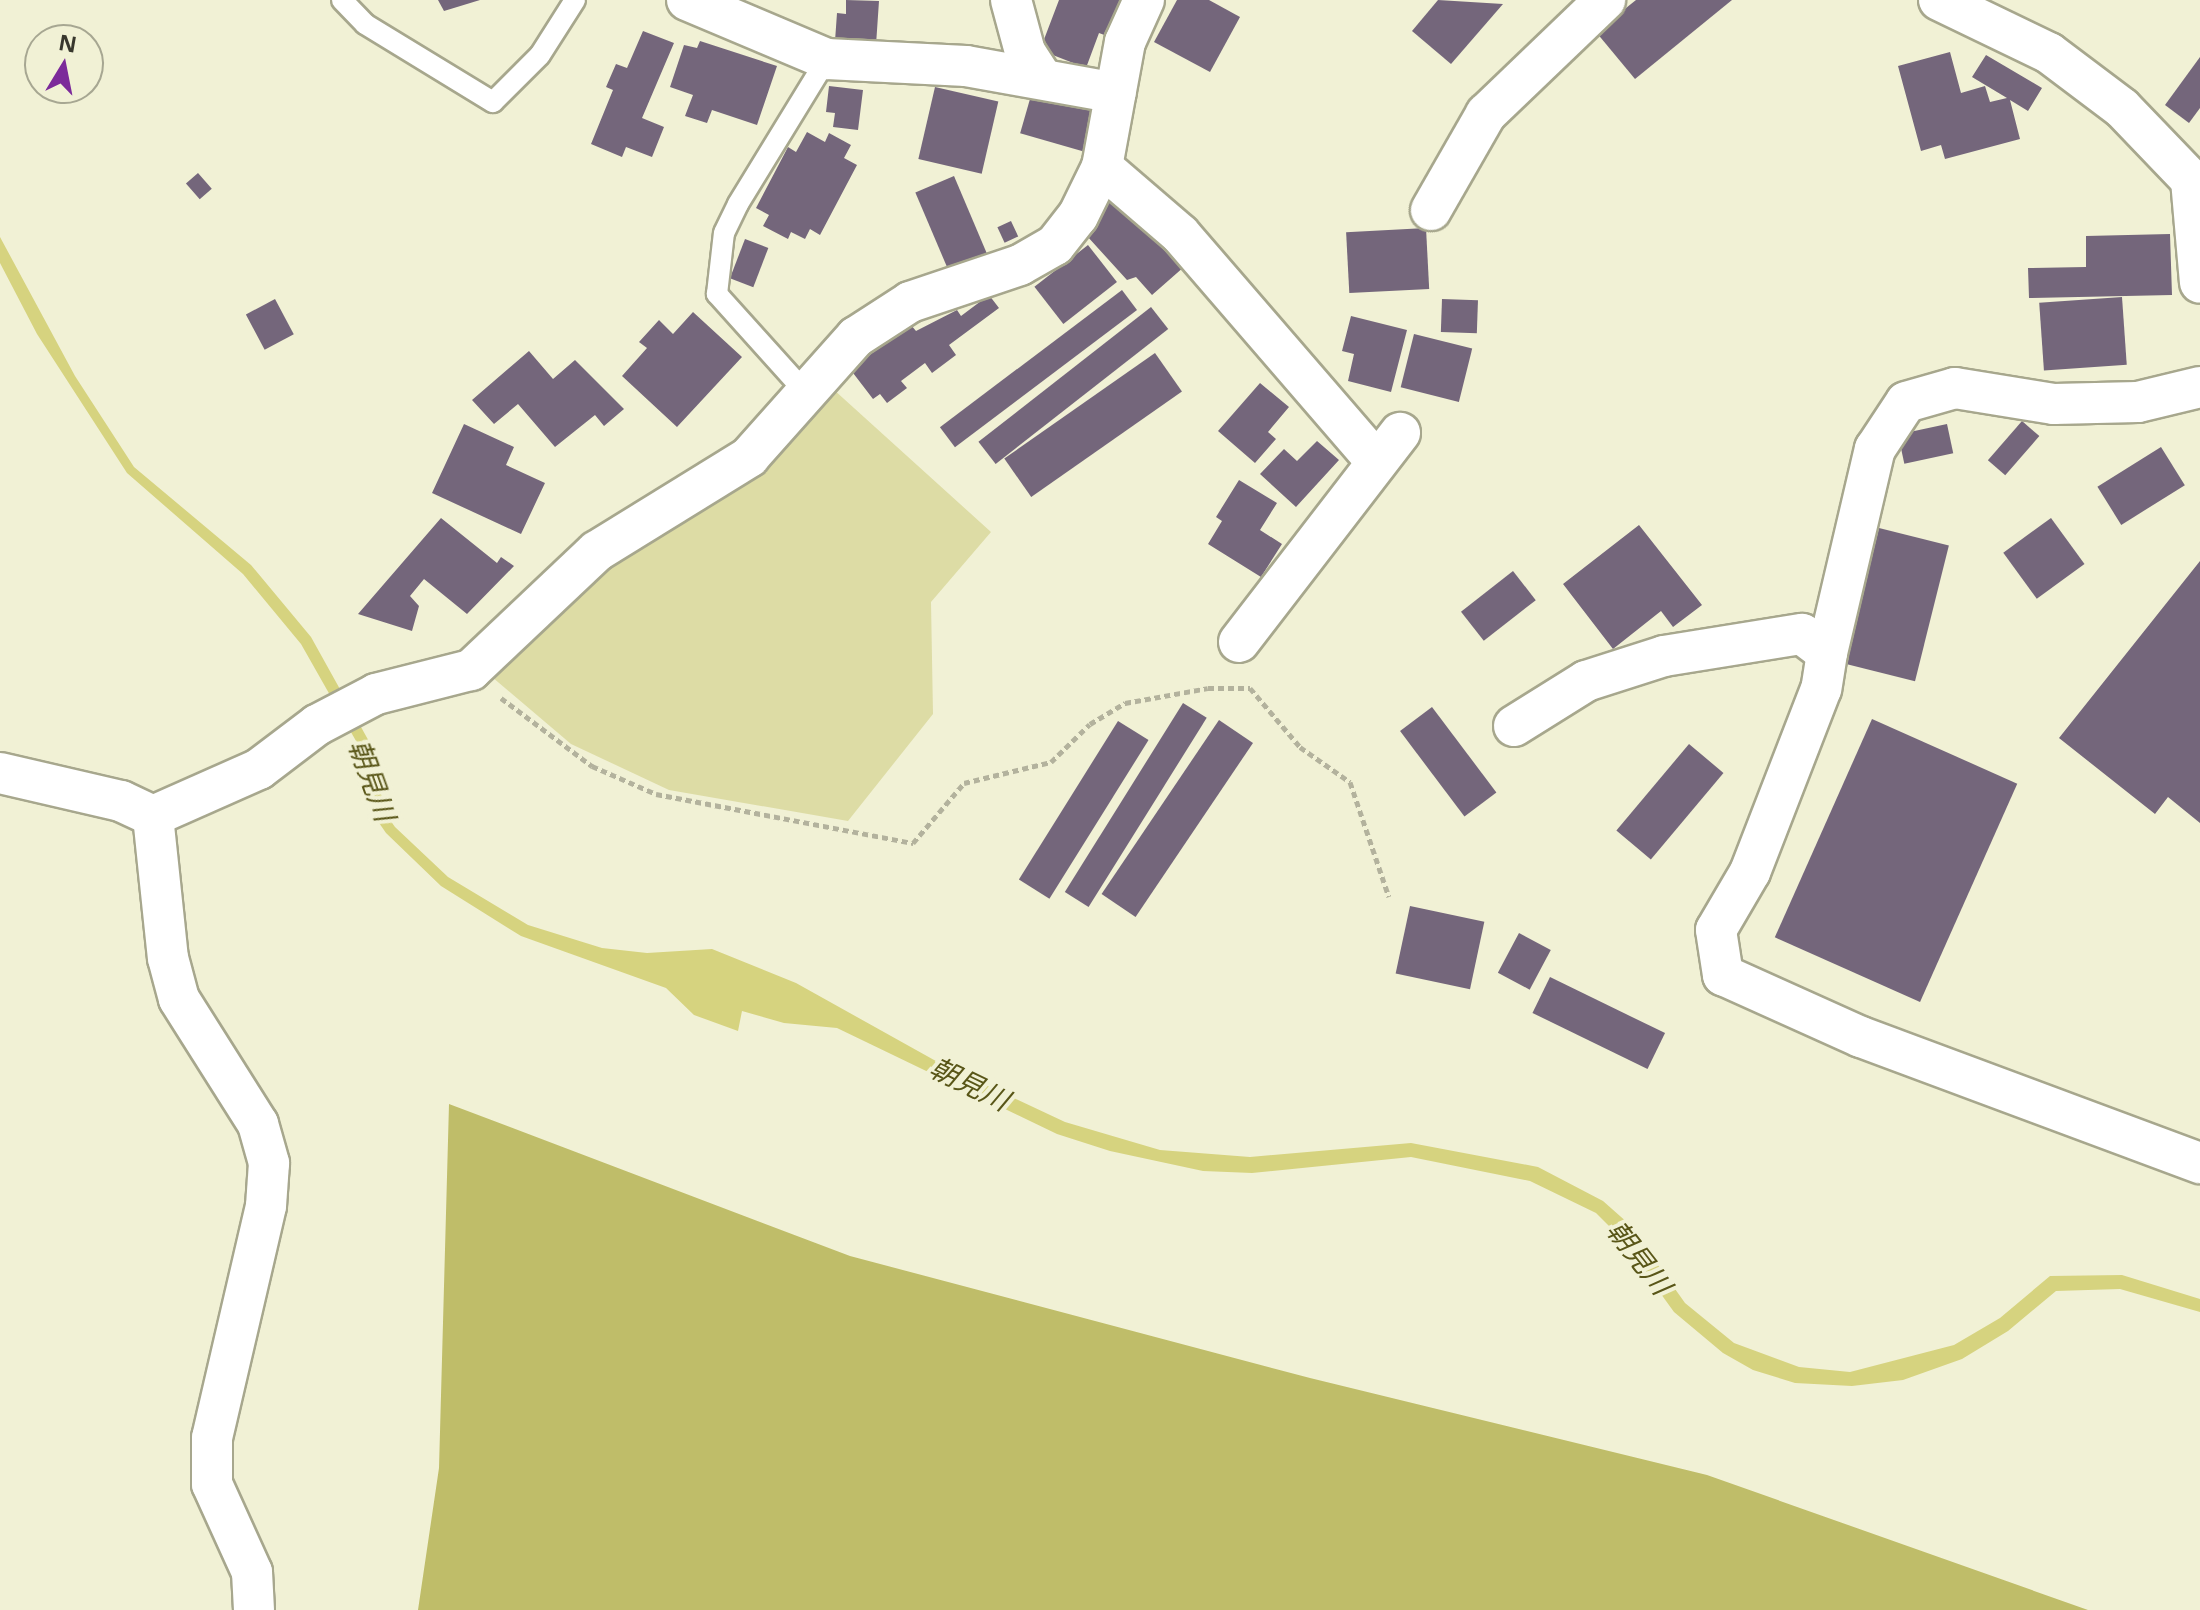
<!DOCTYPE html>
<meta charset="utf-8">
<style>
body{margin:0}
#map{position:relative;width:2200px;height:1610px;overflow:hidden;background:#f1f1d5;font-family:"Open Sans","Noto Sans JP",sans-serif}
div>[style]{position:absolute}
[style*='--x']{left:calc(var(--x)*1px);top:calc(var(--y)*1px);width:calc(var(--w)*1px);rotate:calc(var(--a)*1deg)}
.green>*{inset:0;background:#dddca5}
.forest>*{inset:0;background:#bfbd69}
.water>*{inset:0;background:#d6d37f}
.building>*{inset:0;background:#74667b;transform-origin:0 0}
.path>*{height:5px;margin-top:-2.5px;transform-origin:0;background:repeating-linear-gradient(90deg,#b3b29d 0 6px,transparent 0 10px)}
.roads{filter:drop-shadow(2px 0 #a7a78d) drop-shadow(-2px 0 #a7a78d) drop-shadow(0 2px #a7a78d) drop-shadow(0 -2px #a7a78d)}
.lane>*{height:20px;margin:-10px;padding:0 10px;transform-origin:10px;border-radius:10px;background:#fff}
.street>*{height:40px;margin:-20px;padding:0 20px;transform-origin:20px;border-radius:20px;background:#fff}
span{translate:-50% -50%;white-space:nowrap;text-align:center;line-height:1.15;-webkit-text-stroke:8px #f1f1d5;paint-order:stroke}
.water-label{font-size:28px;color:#595618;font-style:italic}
.north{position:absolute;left:24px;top:24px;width:80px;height:80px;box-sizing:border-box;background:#f1f1d5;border:2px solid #a7a792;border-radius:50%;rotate:10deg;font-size:22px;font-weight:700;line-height:32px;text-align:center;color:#38372d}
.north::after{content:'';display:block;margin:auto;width:28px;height:36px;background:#7c2a9a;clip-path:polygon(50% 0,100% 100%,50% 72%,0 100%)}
</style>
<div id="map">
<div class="green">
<div style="clip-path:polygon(833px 389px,991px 532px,931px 602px,933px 714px,848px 821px,669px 790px,571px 744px,492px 677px,620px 549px)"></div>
</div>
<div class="forest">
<div style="clip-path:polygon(449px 1104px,850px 1256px,1310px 1378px,1707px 1475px,2088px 1610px,418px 1610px,439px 1468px)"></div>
</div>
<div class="water">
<div style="clip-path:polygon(0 237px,75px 376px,134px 467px,251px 565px,311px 637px,371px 745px,385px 813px,395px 827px,448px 877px,528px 925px,602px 948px,647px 953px,712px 949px,796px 983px,943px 1065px,1065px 1122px,1160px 1150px,1250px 1157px,1411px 1143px,1538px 1167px,1603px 1201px,1629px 1224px,1685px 1303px,1734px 1343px,1799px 1367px,1850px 1372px,1954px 1345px,2000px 1318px,2050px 1276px,2122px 1275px,2200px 1299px,2200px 1312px,2120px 1289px,2056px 1291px,2008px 1331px,1962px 1359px,1903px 1380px,1852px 1386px,1795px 1383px,1753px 1370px,1723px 1353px,1674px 1312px,1619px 1236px,1596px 1213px,1530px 1181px,1411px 1157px,1252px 1173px,1203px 1171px,1110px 1151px,1057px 1134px,837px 1028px,784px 1023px,742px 1011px,738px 1031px,694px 1015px,666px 988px,521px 936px,441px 886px,386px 833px,375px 817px,360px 748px,301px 644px,243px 574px,127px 473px,37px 334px,0 263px)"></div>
</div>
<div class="building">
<div style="clip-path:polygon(438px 0,480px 0,444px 11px)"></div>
<div style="clip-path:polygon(846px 0,879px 1px,876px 45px,835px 41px,837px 13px,846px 14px)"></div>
<div style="clip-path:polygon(1059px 0,1121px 0,1107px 36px,1099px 33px,1086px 68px,1040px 50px)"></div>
<div style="clip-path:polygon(1177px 0,1209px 0,1240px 17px,1210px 72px,1154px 42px)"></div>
<div style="clip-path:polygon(1438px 0,1503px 4px,1451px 64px,1412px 31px)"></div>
<div style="clip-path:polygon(1636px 0,1732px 0,1635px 79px,1596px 32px)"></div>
<div style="clip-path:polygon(643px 31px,674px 43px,642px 118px,664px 127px,652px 157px,626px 147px,622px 157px,591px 144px,613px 90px,606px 87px,616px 64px,627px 68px)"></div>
<div style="clip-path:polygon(700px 41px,777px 66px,757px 125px,712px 110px,707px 123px,685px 116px,693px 95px,670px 87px,684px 45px,697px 48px)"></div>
<div style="clip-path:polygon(1950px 52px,1961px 93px,1985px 86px,1990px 102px,2007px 98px,1972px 77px,1986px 55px,2042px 88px,2028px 111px,2010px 100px,2020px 139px,1945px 159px,1941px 145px,1921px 151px,1898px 66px)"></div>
<div style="clip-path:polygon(2200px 57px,2200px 108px,2189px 123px,2165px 105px)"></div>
<div style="clip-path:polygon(829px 86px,863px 90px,858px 130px,833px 127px,835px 113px,826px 112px)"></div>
<div style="left:935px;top:87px;width:65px;height:74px;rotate:13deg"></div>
<div style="left:1032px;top:92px;width:66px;height:43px;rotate:16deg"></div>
<div style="clip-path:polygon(807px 132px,825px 142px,829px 133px,851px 145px,844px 158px,857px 165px,820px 235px,810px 229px,805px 239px,791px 232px,788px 239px,763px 226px,769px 215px,756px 208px,788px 147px,796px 152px)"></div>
<div style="left:198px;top:173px;width:21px;height:16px;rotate:49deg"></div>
<div style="left:954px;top:176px;width:86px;height:42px;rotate:67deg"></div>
<div style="clip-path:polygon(1108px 197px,1119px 210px,1128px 203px,1185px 266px,1152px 295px,1136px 277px,1127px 280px,1077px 225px)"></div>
<div style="left:1011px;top:221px;width:17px;height:15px;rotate:65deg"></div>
<div style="left:1426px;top:228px;width:61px;height:80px;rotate:87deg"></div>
<div style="clip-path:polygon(2170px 234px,2172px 295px,2029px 298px,2028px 268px,2086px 267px,2086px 236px)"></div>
<div style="left:745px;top:239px;width:25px;height:42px;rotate:21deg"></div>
<div style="left:1088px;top:245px;width:47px;height:68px;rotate:52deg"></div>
<div style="left:1122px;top:290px;width:25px;height:228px;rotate:53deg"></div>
<div style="clip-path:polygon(989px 295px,999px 308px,949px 345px,956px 355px,932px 373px,925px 363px,901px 381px,907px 388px,887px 403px,880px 394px,873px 399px,850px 369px,911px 325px,916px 331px,957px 310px,961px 316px)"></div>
<div style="left:2122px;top:297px;width:68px;height:83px;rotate:86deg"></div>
<div style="left:275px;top:299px;width:40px;height:33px;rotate:62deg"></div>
<div style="left:1442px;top:299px;width:36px;height:33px;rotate:2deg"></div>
<div style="left:1151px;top:307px;width:28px;height:219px;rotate:52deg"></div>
<div style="clip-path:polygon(693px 312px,742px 357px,677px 427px,622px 376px,647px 348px,639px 342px,659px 320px,673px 334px)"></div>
<div style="clip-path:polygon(1351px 316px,1407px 330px,1391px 392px,1348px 381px,1354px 354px,1342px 351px)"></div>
<div style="left:1414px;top:334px;width:60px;height:55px;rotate:14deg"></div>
<div style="clip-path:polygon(529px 351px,553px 379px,575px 360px,624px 409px,604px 426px,595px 415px,555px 447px,518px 404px,494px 424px,472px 400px)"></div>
<div style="left:1155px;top:353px;width:47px;height:184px;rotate:55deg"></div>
<div style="clip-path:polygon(1260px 383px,1289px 407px,1268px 432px,1276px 439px,1255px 463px,1218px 431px)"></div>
<div style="left:2022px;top:421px;width:23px;height:52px;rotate:41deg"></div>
<div style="clip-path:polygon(464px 424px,514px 447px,506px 465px,545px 483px,521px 534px,432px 493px)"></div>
<div style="left:1947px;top:424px;width:30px;height:50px;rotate:78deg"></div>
<div style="clip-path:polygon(1317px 441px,1339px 460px,1296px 507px,1260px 474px,1284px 449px,1297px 461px)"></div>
<div style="left:2161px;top:447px;width:45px;height:75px;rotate:58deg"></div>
<div style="clip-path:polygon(1239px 480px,1277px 503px,1260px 530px,1282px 544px,1261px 577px,1208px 544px,1222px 521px,1216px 517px)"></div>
<div style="clip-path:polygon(441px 518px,497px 563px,501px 557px,514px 566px,467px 614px,424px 579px,410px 596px,419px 606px,412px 631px,358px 614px)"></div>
<div style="left:2051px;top:518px;width:57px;height:59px;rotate:54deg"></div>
<div style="clip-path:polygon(1639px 525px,1702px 605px,1673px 627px,1661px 611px,1613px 649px,1563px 584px)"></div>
<div style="left:1879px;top:528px;width:72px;height:140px;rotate:14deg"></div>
<div style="clip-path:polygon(2200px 561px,2200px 823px,2168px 797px,2155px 814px,2059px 738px)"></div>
<div style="left:1513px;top:571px;width:37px;height:66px;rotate:52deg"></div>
<div style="left:1183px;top:703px;width:28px;height:223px;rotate:32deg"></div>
<div style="left:1432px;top:707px;width:107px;height:40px;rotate:53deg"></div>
<div style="left:1872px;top:719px;width:159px;height:239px;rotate:24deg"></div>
<div style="left:1219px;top:720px;width:41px;height:210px;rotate:34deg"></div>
<div style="left:1118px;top:721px;width:36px;height:187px;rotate:32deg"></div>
<div style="left:1689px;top:744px;width:45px;height:113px;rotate:40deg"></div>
<div style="left:1410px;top:906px;width:76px;height:69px;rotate:12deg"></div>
<div style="left:1519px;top:933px;width:36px;height:45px;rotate:28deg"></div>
<div style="left:1550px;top:977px;width:128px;height:40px;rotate:26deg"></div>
</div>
<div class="path">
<div style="--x:501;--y:698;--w:114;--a:36.8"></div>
<div style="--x:592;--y:766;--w:70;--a:23.6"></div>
<div style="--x:656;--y:794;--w:262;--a:10.8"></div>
<div style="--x:913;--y:843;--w:79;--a:-49.6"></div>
<div style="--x:964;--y:783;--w:89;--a:-13.6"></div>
<div style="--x:1051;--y:762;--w:54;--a:-44.3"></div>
<div style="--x:1090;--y:724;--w:41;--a:-31"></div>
<div style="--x:1125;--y:703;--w:84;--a:-10.2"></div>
<div style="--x:1208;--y:688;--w:42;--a:0"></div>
<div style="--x:1250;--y:688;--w:77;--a:49.7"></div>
<div style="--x:1300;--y:747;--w:61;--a:35"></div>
<div style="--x:1350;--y:782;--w:121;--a:71.3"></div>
</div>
<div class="roads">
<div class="lane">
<div style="--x:342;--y:0;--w:33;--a:46"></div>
<div style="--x:365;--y:24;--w:150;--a:31.4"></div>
<div style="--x:493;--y:102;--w:66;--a:-45"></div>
<div style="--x:540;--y:55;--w:65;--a:-57.5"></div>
<div style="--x:807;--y:394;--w:135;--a:-132"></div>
<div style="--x:717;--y:294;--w:61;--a:-83.5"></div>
<div style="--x:724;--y:233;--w:32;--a:-64"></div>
<div style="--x:738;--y:204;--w:170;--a:-58.5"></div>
</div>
<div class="street">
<div style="--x:687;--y:0;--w:152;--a:22.9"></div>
<div style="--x:827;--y:59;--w:139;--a:2.9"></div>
<div style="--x:966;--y:66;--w:152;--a:10.2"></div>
<div style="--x:1011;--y:0;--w:54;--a:74.9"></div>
<div style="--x:1025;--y:52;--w:30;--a:57"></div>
<div style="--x:1939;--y:0;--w:122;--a:25.7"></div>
<div style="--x:2049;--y:53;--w:91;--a:37"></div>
<div style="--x:2122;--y:108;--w:100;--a:46.2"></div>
<div style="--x:2191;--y:180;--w:103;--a:85"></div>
<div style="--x:1102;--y:167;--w:103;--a:40.7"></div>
<div style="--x:1180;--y:234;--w:301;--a:49.2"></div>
<div style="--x:1431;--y:210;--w:111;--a:-60.2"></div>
<div style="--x:1486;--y:114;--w:165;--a:-43.8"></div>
<div style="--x:1239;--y:642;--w:264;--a:-52.4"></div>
<div style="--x:1827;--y:653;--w:210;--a:-76.8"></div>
<div style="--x:1875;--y:449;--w:56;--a:-56.6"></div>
<div style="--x:1906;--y:402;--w:51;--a:-15.9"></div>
<div style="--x:1955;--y:388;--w:100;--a:9.2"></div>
<div style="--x:2054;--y:404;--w:84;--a:-1.4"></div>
<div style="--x:2138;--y:402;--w:64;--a:-13.6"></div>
<div style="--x:1514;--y:726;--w:85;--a:-32"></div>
<div style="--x:1586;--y:681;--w:82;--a:-17.8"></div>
<div style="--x:1664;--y:656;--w:140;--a:-9.1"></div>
<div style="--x:1802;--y:634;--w:31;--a:37"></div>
<div style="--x:1827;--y:653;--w:36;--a:99"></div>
<div style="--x:1821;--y:689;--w:196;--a:111.2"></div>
<div style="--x:1750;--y:872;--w:67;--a:120.4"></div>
<div style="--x:1716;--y:930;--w:46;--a:81.2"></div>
<div style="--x:1723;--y:975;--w:151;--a:24.2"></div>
<div style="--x:1861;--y:1037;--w:362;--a:20.4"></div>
<div style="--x:0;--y:773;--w:124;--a:13"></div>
<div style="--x:121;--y:801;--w:35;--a:25"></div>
<div style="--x:153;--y:816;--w:116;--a:-23.9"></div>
<div style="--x:259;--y:769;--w:73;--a:-37.2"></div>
<div style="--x:317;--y:725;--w:67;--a:-27.7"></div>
<div style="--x:376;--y:694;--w:98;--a:-14.2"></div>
<div style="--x:471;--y:670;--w:173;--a:-43.4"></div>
<div style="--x:597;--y:551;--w:179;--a:-31.7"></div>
<div style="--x:749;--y:457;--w:161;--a:-48.3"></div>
<div style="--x:856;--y:337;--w:64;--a:-32.9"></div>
<div style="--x:910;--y:302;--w:116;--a:-18.6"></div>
<div style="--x:1020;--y:265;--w:40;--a:-29.7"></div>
<div style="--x:1055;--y:245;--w:37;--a:-52"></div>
<div style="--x:1078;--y:216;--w:55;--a:-63.9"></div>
<div style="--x:1102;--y:167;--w:127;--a:-79.6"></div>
<div style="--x:1125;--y:42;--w:46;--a:-65.7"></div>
<div style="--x:153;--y:816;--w:143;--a:84"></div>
<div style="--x:168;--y:958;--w:42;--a:75"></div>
<div style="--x:179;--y:999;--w:148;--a:57.7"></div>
<div style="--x:258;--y:1124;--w:41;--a:74.2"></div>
<div style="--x:269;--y:1163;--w:43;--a:94"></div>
<div style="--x:266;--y:1206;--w:238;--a:103.1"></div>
<div style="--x:212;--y:1438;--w:46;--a:90"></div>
<div style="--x:212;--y:1484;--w:97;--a:65.6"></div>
<div style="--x:252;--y:1572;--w:38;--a:87"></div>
</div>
</div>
<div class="water-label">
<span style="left:373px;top:780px;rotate:70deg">朝見川</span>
<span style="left:970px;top:1083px;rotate:26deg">朝見川</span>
<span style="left:1640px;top:1257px;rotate:52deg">朝見川</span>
</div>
<div class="north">N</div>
</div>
